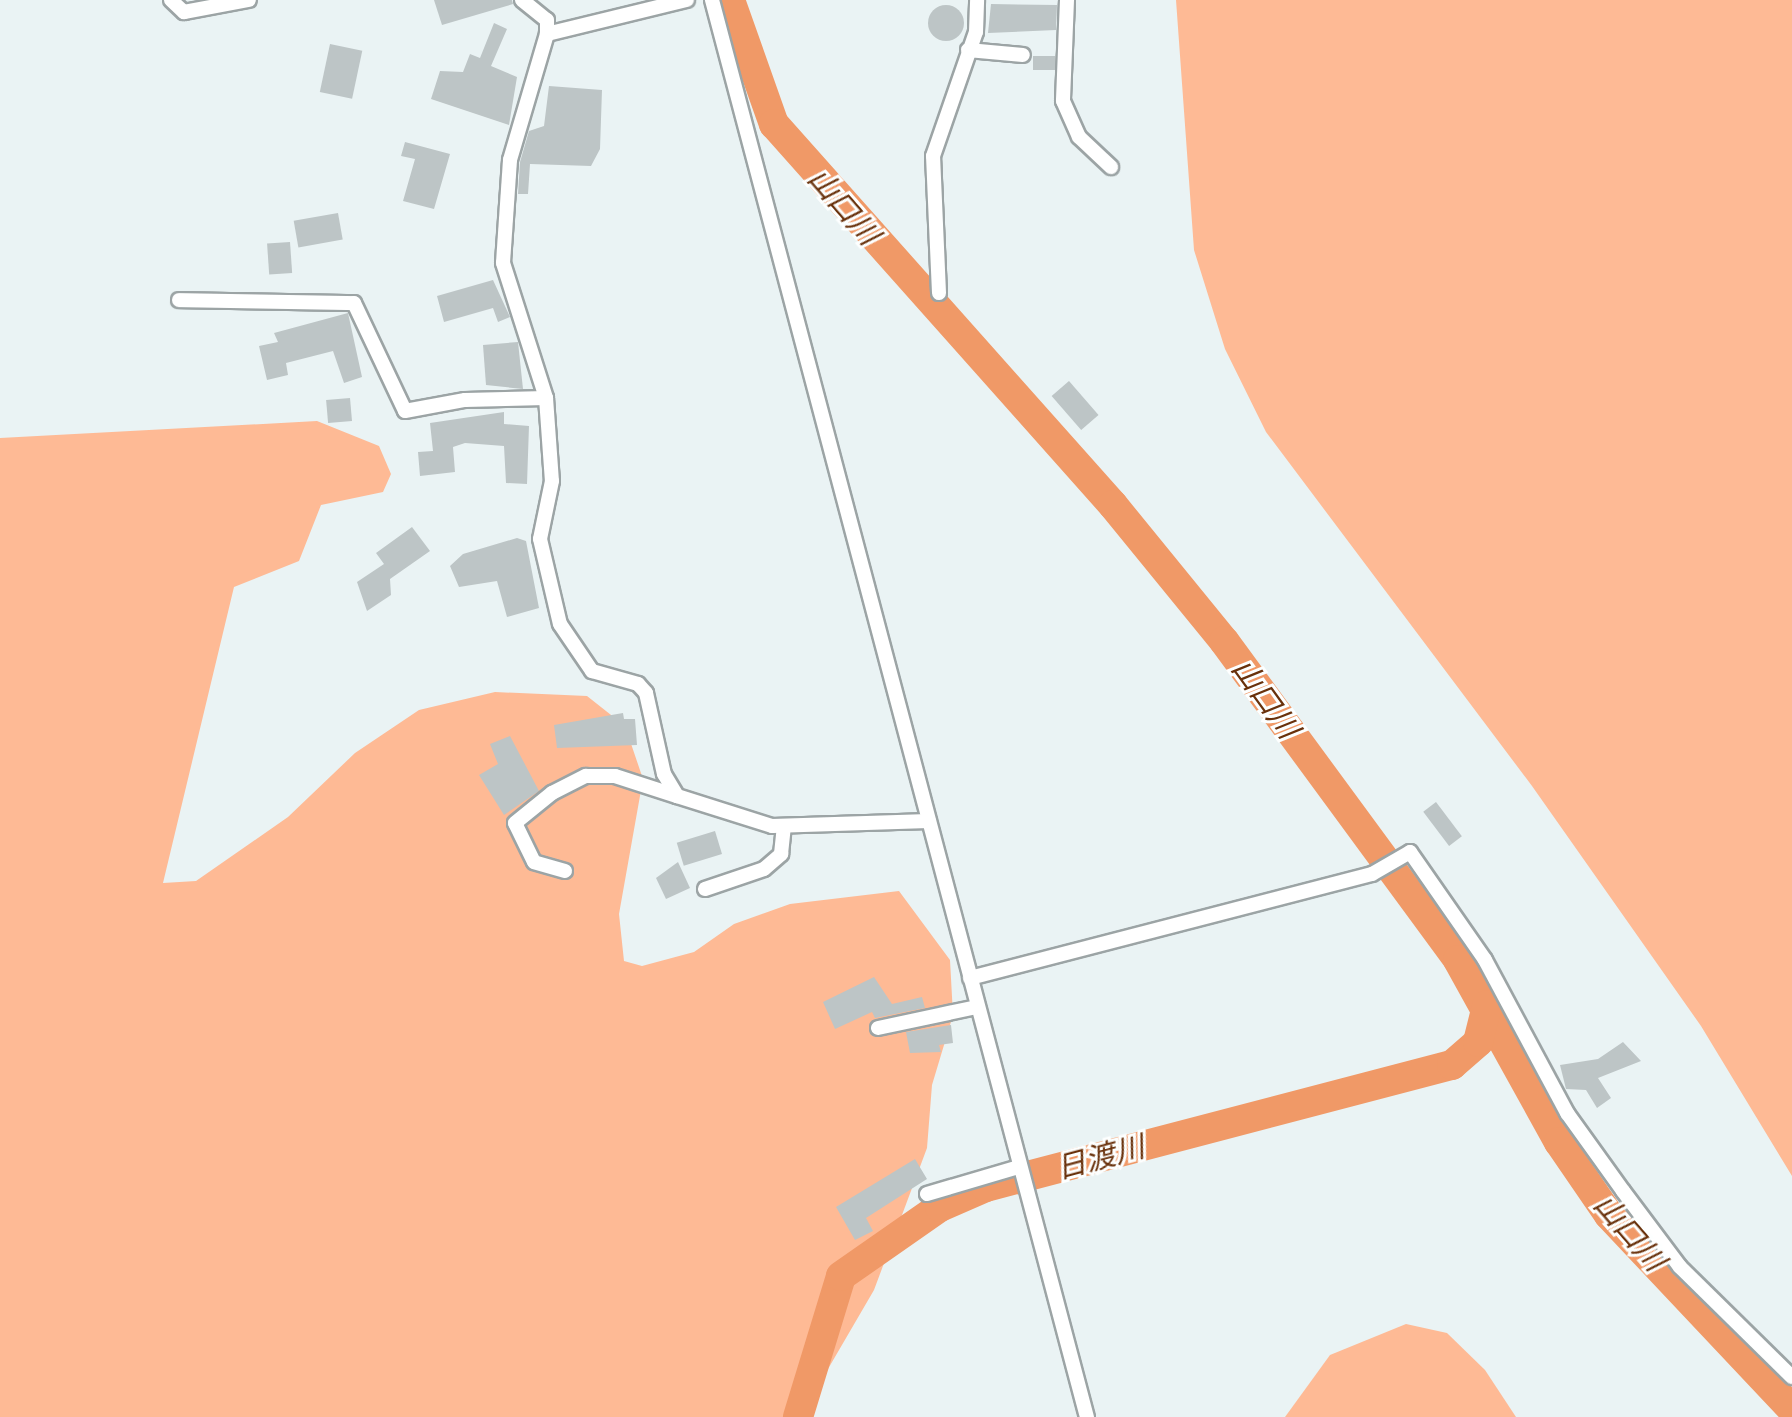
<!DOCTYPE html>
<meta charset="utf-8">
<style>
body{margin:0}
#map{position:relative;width:1792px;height:1417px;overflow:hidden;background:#eaf3f4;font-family:"PT Sans","Noto Sans JP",sans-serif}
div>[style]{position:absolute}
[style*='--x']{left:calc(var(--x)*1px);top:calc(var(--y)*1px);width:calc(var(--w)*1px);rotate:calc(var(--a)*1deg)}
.green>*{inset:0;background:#feba95}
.river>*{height:30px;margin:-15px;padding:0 15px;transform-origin:15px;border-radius:15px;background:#f09967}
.building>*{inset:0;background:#bdc5c6;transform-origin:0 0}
.round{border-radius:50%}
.roads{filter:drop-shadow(2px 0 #9ca4a5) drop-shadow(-2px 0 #9ca4a5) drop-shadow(0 2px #9ca4a5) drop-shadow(0 -2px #9ca4a5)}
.street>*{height:14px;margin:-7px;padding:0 7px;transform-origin:7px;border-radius:7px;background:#fff}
span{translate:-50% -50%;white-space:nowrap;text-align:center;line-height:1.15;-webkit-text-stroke:6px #fdffff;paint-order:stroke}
.water-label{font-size:30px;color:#69310b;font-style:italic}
</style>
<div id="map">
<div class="green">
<div style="clip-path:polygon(1176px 0,1792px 0,1792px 1176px,1701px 1026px,1532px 786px,1266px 432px,1225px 349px,1194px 250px)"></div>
<div style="clip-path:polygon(317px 421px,379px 446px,391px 474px,383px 492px,321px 505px,299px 561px,234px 587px,163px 883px,196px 881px,288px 817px,355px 753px,419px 710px,495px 692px,587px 696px,625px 726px,643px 779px,619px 914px,624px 961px,642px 966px,694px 952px,734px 924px,790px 904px,899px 891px,950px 960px,953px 1015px,932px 1085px,927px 1148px,874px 1290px,800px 1417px,0 1417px,0 438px)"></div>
<div style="clip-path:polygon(1406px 1324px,1447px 1333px,1485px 1370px,1516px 1417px,1285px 1417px,1330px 1355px)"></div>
</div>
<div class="river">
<div style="--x:730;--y:0;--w:132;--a:70.5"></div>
<div style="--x:774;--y:124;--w:510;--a:48.34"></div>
<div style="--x:1113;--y:505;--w:176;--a:50.8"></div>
<div style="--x:1224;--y:641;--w:396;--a:53.7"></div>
<div style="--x:1458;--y:960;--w:208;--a:61"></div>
<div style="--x:1559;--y:1142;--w:88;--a:55.6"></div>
<div style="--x:1609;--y:1215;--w:267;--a:46.7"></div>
<div style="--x:798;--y:1417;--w:147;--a:-73"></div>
<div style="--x:841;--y:1276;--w:121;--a:-34.9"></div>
<div style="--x:940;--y:1207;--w:50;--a:-23.5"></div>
<div style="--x:986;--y:1187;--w:482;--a:-14.7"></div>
<div style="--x:1452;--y:1065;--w:35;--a:-41"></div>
<div style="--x:1478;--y:1042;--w:38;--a:-76"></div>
</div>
<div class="building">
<div style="clip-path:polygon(434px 0,512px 0,513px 4px,442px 25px)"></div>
<div class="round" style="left:928px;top:5px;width:36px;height:36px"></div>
<div style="clip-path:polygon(1057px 5px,1056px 30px,988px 33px,991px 4px)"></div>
<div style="clip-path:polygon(494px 23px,507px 29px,491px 66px,517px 77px,509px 125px,431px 99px,440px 71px,463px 72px,470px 54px,480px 58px)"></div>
<div style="left:330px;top:44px;width:33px;height:49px;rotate:12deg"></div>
<div style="left:1033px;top:56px;width:22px;height:14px"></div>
<div style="clip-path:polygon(549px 86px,602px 90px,600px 149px,591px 166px,530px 164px,528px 194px,518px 194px,520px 162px,529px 131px,544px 126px)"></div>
<div style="clip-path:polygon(405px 142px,450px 154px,434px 209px,403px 201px,415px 159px,401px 156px)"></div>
<div style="left:338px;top:213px;width:27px;height:45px;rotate:80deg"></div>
<div style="left:290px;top:242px;width:31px;height:23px;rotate:86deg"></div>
<div style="clip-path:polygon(493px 280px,510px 317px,498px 322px,493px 308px,444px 322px,437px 296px)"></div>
<div style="clip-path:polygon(348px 313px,362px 377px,344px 383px,333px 351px,286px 363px,288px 375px,267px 380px,259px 346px,278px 342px,274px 333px)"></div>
<div style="clip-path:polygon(518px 342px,523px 389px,486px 385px,483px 345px)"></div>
<div style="left:1069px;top:381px;width:45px;height:23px;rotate:49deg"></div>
<div style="left:350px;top:398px;width:23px;height:24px;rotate:85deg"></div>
<div style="clip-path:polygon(504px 412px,504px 424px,529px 426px,527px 484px,506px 483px,504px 446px,465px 443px,453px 447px,455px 472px,420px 476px,418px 452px,433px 451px,430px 423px)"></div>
<div style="clip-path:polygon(412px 527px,430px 551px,390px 579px,391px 595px,367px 611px,357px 582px,384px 564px,376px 553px)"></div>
<div style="clip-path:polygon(517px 538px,526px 541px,539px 608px,507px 617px,497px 581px,459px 587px,450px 566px,463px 554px)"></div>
<div style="clip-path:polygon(623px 713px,624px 719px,635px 719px,637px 745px,557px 748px,554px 725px)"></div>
<div style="clip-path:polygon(510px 736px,539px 791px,504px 815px,479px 775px,498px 764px,490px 744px)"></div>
<div style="left:1436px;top:802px;width:43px;height:16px;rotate:53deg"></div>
<div style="left:715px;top:831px;width:24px;height:40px;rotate:73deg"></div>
<div style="clip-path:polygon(678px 862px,690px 888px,666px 899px,656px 878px)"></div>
<div style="clip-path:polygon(874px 977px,892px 1004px,922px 997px,925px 1008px,875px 1018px,872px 1012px,835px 1029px,823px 1002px)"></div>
<div style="clip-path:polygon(951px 1025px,953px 1043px,939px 1045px,941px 1052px,910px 1053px,906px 1032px)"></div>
<div style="clip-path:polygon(1623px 1042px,1641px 1061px,1598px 1078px,1611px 1098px,1597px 1108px,1586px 1090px,1566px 1089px,1560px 1065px,1598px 1059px)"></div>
<div style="clip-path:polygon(915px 1159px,927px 1179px,866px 1218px,873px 1231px,855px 1240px,836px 1207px)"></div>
</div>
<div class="roads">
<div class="street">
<div style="--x:171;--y:0;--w:18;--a:43"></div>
<div style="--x:184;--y:12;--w:66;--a:-10.5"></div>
<div style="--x:522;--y:0;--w:32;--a:39"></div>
<div style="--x:547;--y:20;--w:14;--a:90"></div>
<div style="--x:547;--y:34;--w:131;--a:106.4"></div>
<div style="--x:510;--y:160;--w:103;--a:93.9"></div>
<div style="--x:503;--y:263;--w:142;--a:72.3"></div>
<div style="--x:546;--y:398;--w:83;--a:85.9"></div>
<div style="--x:552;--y:481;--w:59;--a:101.7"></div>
<div style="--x:540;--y:539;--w:87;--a:76.8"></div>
<div style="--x:560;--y:624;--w:57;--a:55.8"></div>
<div style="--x:592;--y:671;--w:48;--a:15.8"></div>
<div style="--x:638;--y:684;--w:12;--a:48"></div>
<div style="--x:646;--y:693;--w:83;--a:77.5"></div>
<div style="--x:664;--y:774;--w:26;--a:59"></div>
<div style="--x:677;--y:796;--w:100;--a:17.5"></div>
<div style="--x:772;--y:826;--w:157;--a:-1.8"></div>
<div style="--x:712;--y:0;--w:1466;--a:75.18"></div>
<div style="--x:1067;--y:0;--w:101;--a:92.3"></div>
<div style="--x:1063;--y:101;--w:39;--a:66"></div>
<div style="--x:1079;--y:137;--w:44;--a:43.2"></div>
<div style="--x:547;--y:34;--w:144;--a:-13.7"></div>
<div style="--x:968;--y:50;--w:55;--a:5.2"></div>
<div style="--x:939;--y:293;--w:137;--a:-92.5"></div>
<div style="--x:933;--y:156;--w:131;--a:-70.9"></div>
<div style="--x:976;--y:32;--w:32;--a:-88"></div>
<div style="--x:179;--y:300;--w:175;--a:1"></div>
<div style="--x:354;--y:303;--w:119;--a:64.7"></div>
<div style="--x:405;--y:411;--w:61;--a:-10.4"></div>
<div style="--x:465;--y:400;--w:81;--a:-1.4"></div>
<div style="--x:565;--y:871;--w:32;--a:-164"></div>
<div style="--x:534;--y:862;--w:43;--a:-116"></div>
<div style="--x:515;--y:823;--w:48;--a:-39"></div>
<div style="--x:552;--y:793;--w:38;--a:-27"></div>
<div style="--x:586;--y:776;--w:29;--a:0"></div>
<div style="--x:615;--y:776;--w:65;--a:17.9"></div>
<div style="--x:705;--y:889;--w:62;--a:-18.7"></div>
<div style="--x:764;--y:869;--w:23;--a:-41"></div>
<div style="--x:781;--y:854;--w:27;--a:-84"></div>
<div style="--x:970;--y:978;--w:415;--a:-14.5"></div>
<div style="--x:1372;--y:874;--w:44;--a:-30.1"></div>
<div style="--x:1410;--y:852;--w:131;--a:55.2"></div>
<div style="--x:1485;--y:960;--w:174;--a:61.8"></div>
<div style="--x:1567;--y:1113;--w:96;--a:54.3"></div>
<div style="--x:1623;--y:1191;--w:95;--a:53.1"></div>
<div style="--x:1680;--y:1267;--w:157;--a:44.5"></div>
<div style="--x:878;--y:1028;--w:101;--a:-12"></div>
<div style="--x:927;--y:1194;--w:96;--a:-16.4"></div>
</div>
</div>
<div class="water-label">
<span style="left:844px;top:206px;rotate:49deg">山口川</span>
<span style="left:1266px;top:698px;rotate:54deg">山口川</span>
<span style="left:1100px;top:1157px;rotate:-15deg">日渡川</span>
<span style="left:1630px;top:1232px;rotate:49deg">山口川</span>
</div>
</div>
